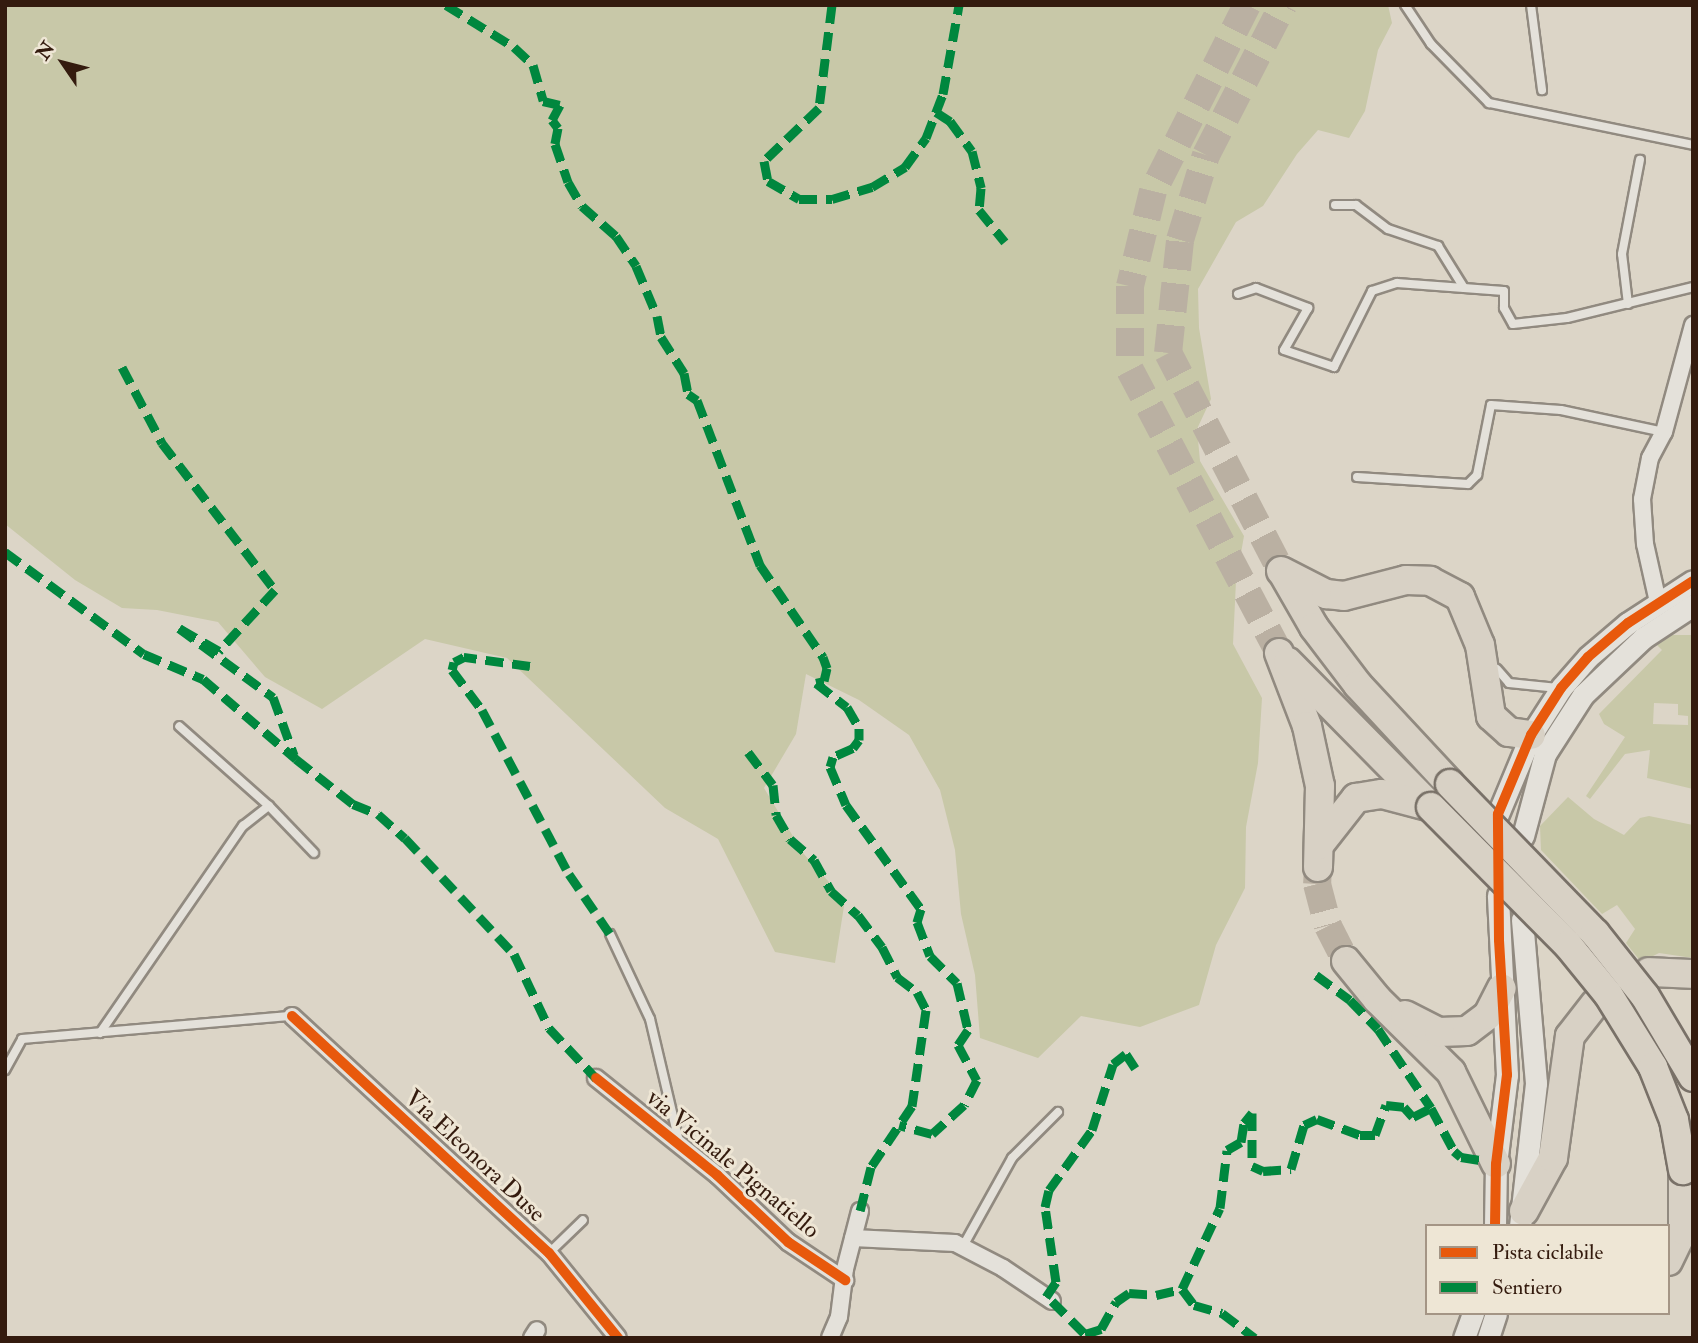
<!DOCTYPE html>
<style>
body{margin:0}
#map{position:relative;width:1698px;height:1343px;overflow:hidden;background:#dcd5c7;font-family:"IM FELL Double Pica",serif}
div>[style]{position:absolute}
[style*='--x']{left:calc(var(--x)*1px);top:calc(var(--y)*1px);width:calc(var(--w)*1px);rotate:calc(var(--a)*1deg)}
.green>*{inset:0;background:#c8c8a8}
.trunk-tunnel>*{height:28px;margin-top:-14px;transform-origin:0;background:repeating-linear-gradient(90deg,#bab0a2 0 28px,transparent 0 42px)}
.roads{filter:drop-shadow(2px 0 #918a80) drop-shadow(-2px 0 #918a80) drop-shadow(0 2px #918a80) drop-shadow(0 -2px #918a80)}
.service>*{height:8px;margin:-4px;padding:0 4px;transform-origin:4px;border-radius:4px;background:#e4e1da}
.minor>*{height:16px;margin:-8px;padding:0 8px;transform-origin:8px;border-radius:8px;background:#e4e1da}
.tertiary>*{height:21px;margin:-10.5px;padding:0 10.5px;transform-origin:10.5px;border-radius:10.5px;background:#e4e1da}
.trunk>*{height:28px;margin:-14px;padding:0 14px;transform-origin:14px;border-radius:14px;background:#d8d1c5}
.bridges{filter:drop-shadow(2px 0 #797168) drop-shadow(-2px 0 #797168) drop-shadow(0 2px #797168) drop-shadow(0 -2px #797168)}
.trunk-bridge>*{height:28px;margin:-14px;padding:0 14px;transform-origin:14px;border-radius:14px;background:#d8d1c5}
.quiet>*{height:9px;margin-top:-4.5px;transform-origin:0;background:repeating-linear-gradient(90deg,#00873e 0 18px,transparent 0 27px)}
.cycleway>*{height:10px;margin:-5px;padding:0 5px;transform-origin:5px;border-radius:5px;background:#e8590c}
span{translate:-50% -50%;white-space:nowrap;text-align:center;line-height:1.15;-webkit-text-stroke:6px #eee6d5;paint-order:stroke}
.street-label{font-size:24px;color:#341b0e}
.frame{position:absolute;inset:0;border:7px solid #341b0e;pointer-events:none}
.legend{position:absolute;left:1425px;top:1224px;width:245px;height:91px;box-sizing:border-box;background:#eee6d5;border:2px solid #a49585;margin:0;padding:9px 12px;list-style:none;font-size:21px;color:#341b0e}
.legend li{display:flex;align-items:center;gap:14px;height:35px}
.legend b{width:35px;border:2px solid #a49585}
.north{position:absolute;left:28px;top:28px;width:70px;height:70px;-webkit-text-stroke:5px #eee6d5;paint-order:stroke;rotate:305deg;font-size:19px;font-weight:700;line-height:28px;text-align:center;color:#341b0e}
.north::after{content:'';display:block;margin:auto;width:24px;height:32px;background:#341b0e;clip-path:polygon(50% 0,100% 100%,50% 72%,0 100%)}
</style>
<div id="map">
<div class="green">
<div style="clip-path:polygon(5px 5px,1388px 5px,1392px 23px,1378px 50px,1365px 111px,1349px 138px,1318px 130px,1297px 154px,1263px 206px,1236px 222px,1198px 289px,1199px 328px,1211px 399px,1197px 429px,1200px 461px,1244px 536px,1236px 581px,1233px 644px,1262px 698px,1258px 763px,1246px 827px,1245px 888px,1216px 945px,1199px 1005px,1140px 1027px,1081px 1016px,1038px 1058px,980px 1038px,975px 975px,961px 914px,955px 850px,940px 790px,909px 735px,859px 700px,806px 674px,796px 734px,764px 788px,803px 853px,845px 900px,835px 963px,775px 952px,718px 839px,665px 808px,507px 658px,425px 639px,322px 709px,265px 677px,218px 622px,157px 610px,122px 608px,75px 580px,5px 524px)"></div>
<div style="clip-path:polygon(evenodd,1670px 635px,1693px 635px,1693px 789px,1647px 778px,1650px 750px,1625px 754px,1590px 799px,1586px 796px,1625px 737px,1604px 724px,1599px 714px,1662px 650px,1657px 645px,1670px 635px,1654px 703px,1678px 704px,1678px 715px,1688px 716px,1688px 725px,1653px 724px,1654px 703px)"></div>
<div style="clip-path:polygon(1568px 797px,1594px 819px,1624px 835px,1640px 818px,1649px 816px,1693px 825px,1693px 958px,1659px 953px,1641px 962px,1626px 943px,1635px 929px,1617px 905px,1602px 914px,1541px 850px,1540px 826px)"></div>
</div>
<div class="trunk-tunnel">
<div style="--x:1247;--y:5;--w:208;--a:116.8"></div>
<div style="--x:1153;--y:191;--w:98;--a:103.6"></div>
<div style="--x:1130;--y:286;--w:84;--a:90"></div>
<div style="--x:1130;--y:370;--w:320;--a:62.2"></div>
<div style="--x:1276;--y:561;--w:234;--a:-117.4"></div>
<div style="--x:1168;--y:353;--w:114;--a:-83.9"></div>
<div style="--x:1180;--y:240;--w:89;--a:-73"></div>
<div style="--x:1206;--y:155;--w:169;--a:-62.8"></div>
<div style="--x:1318;--y:867;--w:17;--a:93"></div>
<div style="--x:1317;--y:884;--w:43;--a:75.3"></div>
<div style="--x:1328;--y:926;--w:39;--a:63"></div>
</div>
<div class="roads">
<div class="service">
<div style="--x:1405;--y:5;--w:47;--a:56.3"></div>
<div style="--x:1431;--y:44;--w:83;--a:45.5"></div>
<div style="--x:1489;--y:103;--w:208;--a:11.6"></div>
<div style="--x:1531;--y:5;--w:86;--a:82.6"></div>
<div style="--x:1335;--y:205;--w:21;--a:0"></div>
<div style="--x:1356;--y:205;--w:40;--a:37"></div>
<div style="--x:1388;--y:229;--w:53;--a:18.8"></div>
<div style="--x:1438;--y:246;--w:49;--a:58.2"></div>
<div style="--x:1238;--y:294;--w:19;--a:-18"></div>
<div style="--x:1256;--y:288;--w:56;--a:21"></div>
<div style="--x:1308;--y:308;--w:48;--a:119.7"></div>
<div style="--x:1284;--y:350;--w:53;--a:18.8"></div>
<div style="--x:1334;--y:367;--w:85;--a:-63.4"></div>
<div style="--x:1372;--y:291;--w:26;--a:-18"></div>
<div style="--x:1397;--y:283;--w:107;--a:4.3"></div>
<div style="--x:1504;--y:291;--w:17;--a:90"></div>
<div style="--x:1504;--y:308;--w:18;--a:61"></div>
<div style="--x:1513;--y:324;--w:54;--a:-6.3"></div>
<div style="--x:1567;--y:318;--w:130;--a:-13.8"></div>
<div style="--x:1628;--y:304;--w:50;--a:-96.8"></div>
<div style="--x:1622;--y:254;--w:96;--a:-79.2"></div>
<div style="--x:1357;--y:477;--w:111;--a:3.6"></div>
<div style="--x:1468;--y:484;--w:13;--a:-45"></div>
<div style="--x:1477;--y:475;--w:71;--a:-78.7"></div>
<div style="--x:1491;--y:405;--w:70;--a:4.1"></div>
<div style="--x:1561;--y:410;--w:105;--a:12.1"></div>
<div style="--x:1497;--y:669;--w:18;--a:49"></div>
<div style="--x:1509;--y:683;--w:49;--a:5.8"></div>
<div style="--x:269;--y:806;--w:65;--a:46.2"></div>
<div style="--x:610;--y:934;--w:94;--a:64.8"></div>
<div style="--x:650;--y:1019;--w:126;--a:76.7"></div>
<div style="--x:100;--y:1033;--w:252;--a:-55.4"></div>
<div style="--x:243;--y:826;--w:33;--a:-38"></div>
<div style="--x:269;--y:806;--w:120;--a:-138.4"></div>
<div style="--x:5;--y:1070;--w:35;--a:-61"></div>
<div style="--x:22;--y:1039;--w:271;--a:-4.9"></div>
<div style="--x:962;--y:1248;--w:103;--a:-60.9"></div>
<div style="--x:1012;--y:1158;--w:65;--a:-45"></div>
<div style="--x:549;--y:1253;--w:47;--a:-44.1"></div>
</div>
<div class="minor">
<div style="--x:1658;--y:602;--w:59;--a:-102.6"></div>
<div style="--x:1645;--y:544;--w:45;--a:-93.8"></div>
<div style="--x:1642;--y:499;--w:42;--a:-79"></div>
<div style="--x:1650;--y:458;--w:30;--a:-62"></div>
<div style="--x:1664;--y:432;--w:111;--a:-74.8"></div>
<div style="--x:292;--y:1016;--w:350;--a:42.7"></div>
<div style="--x:549;--y:1253;--w:109;--a:50.9"></div>
<div style="--x:596;--y:1078;--w:155;--a:38.7"></div>
<div style="--x:717;--y:1175;--w:98;--a:43.3"></div>
<div style="--x:788;--y:1242;--w:69;--a:33.7"></div>
<div style="--x:853;--y:1238;--w:102;--a:2.8"></div>
<div style="--x:955;--y:1243;--w:54;--a:27.5"></div>
<div style="--x:1003;--y:1268;--w:59;--a:34"></div>
<div style="--x:532;--y:1338;--w:9;--a:-58"></div>
<div style="--x:830;--y:1338;--w:23;--a:-67"></div>
<div style="--x:839;--y:1317;--w:48;--a:-82.9"></div>
<div style="--x:845;--y:1269;--w:60;--a:-75.5"></div>
</div>
<div class="tertiary">
<div style="--x:1498;--y:814;--w:86;--a:-67.3"></div>
<div style="--x:1531;--y:735;--w:56;--a:-57.4"></div>
<div style="--x:1561;--y:688;--w:41;--a:-48.9"></div>
<div style="--x:1588;--y:657;--w:52;--a:-40.4"></div>
<div style="--x:1628;--y:623;--w:77;--a:-32.9"></div>
<div style="--x:1523;--y:836;--w:85;--a:-75"></div>
<div style="--x:1545;--y:754;--w:70;--a:-57.2"></div>
<div style="--x:1583;--y:695;--w:83;--a:-43.5"></div>
<div style="--x:1643;--y:638;--w:60;--a:-33.4"></div>
<div style="--x:1495;--y:1226;--w:62;--a:-89.1"></div>
<div style="--x:1496;--y:1164;--w:90;--a:-83"></div>
<div style="--x:1507;--y:1075;--w:180;--a:-92.9"></div>
<div style="--x:1520;--y:1226;--w:144;--a:-83.6"></div>
<div style="--x:1536;--y:1083;--w:164;--a:-94.9"></div>
<div style="--x:1464;--y:1338;--w:27;--a:-70"></div>
<div style="--x:1488;--y:1338;--w:26;--a:-72"></div>
</div>
<div class="trunk">
<div style="--x:1281;--y:571;--w:51;--a:27.1"></div>
<div style="--x:1326;--y:594;--w:18;--a:6"></div>
<div style="--x:1344;--y:596;--w:64;--a:-14.5"></div>
<div style="--x:1406;--y:580;--w:24;--a:2"></div>
<div style="--x:1430;--y:581;--w:34;--a:28"></div>
<div style="--x:1460;--y:597;--w:52;--a:67.4"></div>
<div style="--x:1480;--y:645;--w:72;--a:81.2"></div>
<div style="--x:1491;--y:716;--w:24;--a:42"></div>
<div style="--x:1509;--y:732;--w:22;--a:8"></div>
<div style="--x:1283;--y:573;--w:62;--a:60.1"></div>
<div style="--x:1314;--y:627;--w:73;--a:52.8"></div>
<div style="--x:1358;--y:685;--w:135;--a:47.1"></div>
<div style="--x:1279;--y:653;--w:78;--a:69"></div>
<div style="--x:1307;--y:726;--w:61;--a:77.8"></div>
<div style="--x:1320;--y:786;--w:81;--a:91.4"></div>
<div style="--x:1288;--y:662;--w:204;--a:45.4"></div>
<div style="--x:1319;--y:845;--w:60;--a:-51.8"></div>
<div style="--x:1356;--y:798;--w:26;--a:-9"></div>
<div style="--x:1382;--y:794;--w:48;--a:14.6"></div>
<div style="--x:1346;--y:961;--w:49;--a:50.8"></div>
<div style="--x:1377;--y:999;--w:104;--a:44.6"></div>
<div style="--x:1451;--y:1072;--w:102;--a:63.9"></div>
<div style="--x:1649;--y:972;--w:44;--a:2.6"></div>
<div style="--x:1405;--y:1015;--w:38;--a:27"></div>
<div style="--x:1439;--y:1032;--w:28;--a:-2"></div>
<div style="--x:1467;--y:1031;--w:26;--a:-37"></div>
<div style="--x:1488;--y:1015;--w:30;--a:-63"></div>
<div style="--x:1524;--y:1211;--w:60;--a:-61.3"></div>
<div style="--x:1553;--y:1158;--w:123;--a:-82.1"></div>
<div style="--x:1570;--y:1036;--w:41;--a:-52"></div>
<div style="--x:1668;--y:1261;--w:34;--a:-64"></div>
<div style="--x:1683;--y:1230;--w:60;--a:-90"></div>
</div>
</div>
<div class="bridges">
<div class="trunk-bridge">
<div style="--x:1450;--y:784;--w:208;--a:45.8"></div>
<div style="--x:1595;--y:933;--w:80;--a:51.6"></div>
<div style="--x:1645;--y:996;--w:94;--a:59.3"></div>
<div style="--x:1431;--y:807;--w:194;--a:45.2"></div>
<div style="--x:1568;--y:945;--w:63;--a:50.8"></div>
<div style="--x:1608;--y:994;--w:86;--a:58.3"></div>
<div style="--x:1653;--y:1067;--w:57;--a:68.4"></div>
<div style="--x:1674;--y:1120;--w:51;--a:79.8"></div>
</div>
</div>
<div class="quiet">
<div style="--x:446;--y:5;--w:80;--a:31.7"></div>
<div style="--x:514;--y:47;--w:26;--a:43"></div>
<div style="--x:533;--y:65;--w:37;--a:74"></div>
<div style="--x:543;--y:101;--w:17;--a:13"></div>
<div style="--x:560;--y:105;--w:17;--a:118"></div>
<div style="--x:552;--y:120;--w:10;--a:53"></div>
<div style="--x:558;--y:128;--w:16;--a:101"></div>
<div style="--x:555;--y:144;--w:40;--a:71.1"></div>
<div style="--x:568;--y:182;--w:28;--a:60"></div>
<div style="--x:582;--y:206;--w:45;--a:41.4"></div>
<div style="--x:616;--y:236;--w:36;--a:56"></div>
<div style="--x:636;--y:266;--w:54;--a:67.2"></div>
<div style="--x:657;--y:316;--w:21;--a:79"></div>
<div style="--x:661;--y:337;--w:43;--a:57.4"></div>
<div style="--x:684;--y:373;--w:21;--a:79"></div>
<div style="--x:688;--y:394;--w:11;--a:34"></div>
<div style="--x:697;--y:400;--w:177;--a:69.1"></div>
<div style="--x:760;--y:565;--w:112;--a:55.6"></div>
<div style="--x:823;--y:657;--w:12;--a:70"></div>
<div style="--x:827;--y:668;--w:13;--a:103"></div>
<div style="--x:824;--y:681;--w:8;--a:166"></div>
<div style="--x:816;--y:683;--w:39;--a:38"></div>
<div style="--x:847;--y:707;--w:24;--a:60"></div>
<div style="--x:859;--y:728;--w:12;--a:90"></div>
<div style="--x:859;--y:740;--w:10;--a:127"></div>
<div style="--x:853;--y:748;--w:22;--a:156"></div>
<div style="--x:833;--y:757;--w:10;--a:107"></div>
<div style="--x:830;--y:767;--w:41;--a:67.2"></div>
<div style="--x:846;--y:805;--w:128;--a:54.2"></div>
<div style="--x:921;--y:909;--w:14;--a:107"></div>
<div style="--x:917;--y:922;--w:36;--a:69"></div>
<div style="--x:930;--y:956;--w:38;--a:45"></div>
<div style="--x:957;--y:983;--w:48;--a:76.8"></div>
<div style="--x:968;--y:1030;--w:18;--a:124"></div>
<div style="--x:958;--y:1045;--w:40;--a:62"></div>
<div style="--x:977;--y:1080;--w:28;--a:117"></div>
<div style="--x:964;--y:1105;--w:43;--a:137.8"></div>
<div style="--x:932;--y:1134;--w:34;--a:-165"></div>
<div style="--x:832;--y:5;--w:104;--a:97.2"></div>
<div style="--x:819;--y:108;--w:76;--a:136.1"></div>
<div style="--x:764;--y:161;--w:20;--a:79"></div>
<div style="--x:768;--y:181;--w:36;--a:30"></div>
<div style="--x:799;--y:199;--w:33;--a:0"></div>
<div style="--x:832;--y:199;--w:42;--a:-16.7"></div>
<div style="--x:872;--y:187;--w:39;--a:-31"></div>
<div style="--x:905;--y:167;--w:36;--a:-54"></div>
<div style="--x:926;--y:138;--w:47;--a:-68.9"></div>
<div style="--x:943;--y:94;--w:90;--a:-79.8"></div>
<div style="--x:936;--y:112;--w:17;--a:33"></div>
<div style="--x:950;--y:121;--w:37;--a:54"></div>
<div style="--x:972;--y:151;--w:38;--a:76"></div>
<div style="--x:981;--y:188;--w:22;--a:95"></div>
<div style="--x:979;--y:210;--w:41;--a:50.9"></div>
<div style="--x:122;--y:367;--w:86;--a:62.2"></div>
<div style="--x:162;--y:443;--w:185;--a:52.5"></div>
<div style="--x:275;--y:590;--w:83;--a:132.6"></div>
<div style="--x:219;--y:651;--w:46;--a:-150.1"></div>
<div style="--x:179;--y:628;--w:117;--a:36.3"></div>
<div style="--x:273;--y:697;--w:62;--a:70.1"></div>
<div style="--x:5;--y:552;--w:172;--a:36.3"></div>
<div style="--x:144;--y:654;--w:64;--a:23"></div>
<div style="--x:203;--y:679;--w:123;--a:40.7"></div>
<div style="--x:296;--y:759;--w:73;--a:38.3"></div>
<div style="--x:353;--y:804;--w:27;--a:22"></div>
<div style="--x:378;--y:814;--w:36;--a:42"></div>
<div style="--x:405;--y:838;--w:159;--a:46.8"></div>
<div style="--x:514;--y:954;--w:82;--a:64.7"></div>
<div style="--x:549;--y:1028;--w:69;--a:46.8"></div>
<div style="--x:530;--y:666;--w:67;--a:-172.2"></div>
<div style="--x:464;--y:657;--w:11;--a:153"></div>
<div style="--x:454;--y:662;--w:8;--a:104"></div>
<div style="--x:452;--y:670;--w:50;--a:53.1"></div>
<div style="--x:482;--y:710;--w:186;--a:62.1"></div>
<div style="--x:569;--y:874;--w:73;--a:55.7"></div>
<div style="--x:748;--y:752;--w:41;--a:52.9"></div>
<div style="--x:773;--y:785;--w:30;--a:84"></div>
<div style="--x:776;--y:815;--w:28;--a:60"></div>
<div style="--x:790;--y:839;--w:32;--a:41"></div>
<div style="--x:814;--y:860;--w:35;--a:61"></div>
<div style="--x:831;--y:891;--w:36;--a:42"></div>
<div style="--x:858;--y:915;--w:40;--a:53"></div>
<div style="--x:882;--y:947;--w:34;--a:63"></div>
<div style="--x:897;--y:977;--w:25;--a:37"></div>
<div style="--x:917;--y:992;--w:20;--a:63"></div>
<div style="--x:926;--y:1010;--w:97;--a:98.3"></div>
<div style="--x:912;--y:1106;--w:73;--a:123.9"></div>
<div style="--x:871;--y:1167;--w:45;--a:104"></div>
<div style="--x:1316;--y:975;--w:42;--a:36.3"></div>
<div style="--x:1350;--y:1000;--w:40;--a:46"></div>
<div style="--x:1378;--y:1029;--w:95;--a:56.1"></div>
<div style="--x:1182;--y:1289;--w:89;--a:-64.9"></div>
<div style="--x:1220;--y:1208;--w:58;--a:-83.1"></div>
<div style="--x:1227;--y:1150;--w:16;--a:-30"></div>
<div style="--x:1241;--y:1142;--w:19;--a:-81"></div>
<div style="--x:1244;--y:1123;--w:13;--a:-51"></div>
<div style="--x:1252;--y:1113;--w:53;--a:90"></div>
<div style="--x:1252;--y:1166;--w:12;--a:24"></div>
<div style="--x:1263;--y:1171;--w:28;--a:-4"></div>
<div style="--x:1291;--y:1169;--w:46;--a:-73.5"></div>
<div style="--x:1304;--y:1125;--w:14;--a:-25"></div>
<div style="--x:1317;--y:1119;--w:46;--a:20.4"></div>
<div style="--x:1360;--y:1135;--w:15;--a:0"></div>
<div style="--x:1375;--y:1135;--w:32;--a:-70"></div>
<div style="--x:1386;--y:1105;--w:18;--a:6"></div>
<div style="--x:1404;--y:1107;--w:13;--a:48"></div>
<div style="--x:1413;--y:1117;--w:20;--a:-27"></div>
<div style="--x:1431;--y:1108;--w:49;--a:61.9"></div>
<div style="--x:1454;--y:1151;--w:9;--a:41"></div>
<div style="--x:1461;--y:1157;--w:19;--a:9"></div>
<div style="--x:1046;--y:1297;--w:18;--a:-56"></div>
<div style="--x:1056;--y:1282;--w:76;--a:-98.3"></div>
<div style="--x:1045;--y:1207;--w:17;--a:-77"></div>
<div style="--x:1049;--y:1190;--w:74;--a:-54.4"></div>
<div style="--x:1092;--y:1130;--w:69;--a:-72.3"></div>
<div style="--x:1113;--y:1064;--w:16;--a:-38"></div>
<div style="--x:1126;--y:1054;--w:17;--a:57"></div>
<div style="--x:1052;--y:1301;--w:47;--a:45"></div>
<div style="--x:1085;--y:1334;--w:17;--a:-17"></div>
<div style="--x:1101;--y:1329;--w:31;--a:-61"></div>
<div style="--x:1116;--y:1302;--w:16;--a:-35"></div>
<div style="--x:1129;--y:1293;--w:27;--a:4"></div>
<div style="--x:1156;--y:1295;--w:27;--a:-13"></div>
<div style="--x:1182;--y:1289;--w:20;--a:53"></div>
<div style="--x:1194;--y:1305;--w:29;--a:16"></div>
<div style="--x:1222;--y:1313;--w:41;--a:37.1"></div>
</div>
<div class="cycleway">
<div style="--x:292;--y:1016;--w:350;--a:42.7"></div>
<div style="--x:549;--y:1253;--w:109;--a:50.9"></div>
<div style="--x:596;--y:1078;--w:155;--a:38.7"></div>
<div style="--x:717;--y:1175;--w:98;--a:43.3"></div>
<div style="--x:788;--y:1242;--w:69;--a:33.7"></div>
<div style="--x:1495;--y:1226;--w:62;--a:-89.1"></div>
<div style="--x:1496;--y:1164;--w:90;--a:-83"></div>
<div style="--x:1507;--y:1075;--w:135;--a:-93.4"></div>
<div style="--x:1499;--y:940;--w:126;--a:-90.5"></div>
<div style="--x:1498;--y:814;--w:86;--a:-67.3"></div>
<div style="--x:1531;--y:735;--w:56;--a:-57.4"></div>
<div style="--x:1561;--y:688;--w:41;--a:-48.9"></div>
<div style="--x:1588;--y:657;--w:52;--a:-40.4"></div>
<div style="--x:1628;--y:623;--w:77;--a:-32.9"></div>
</div>
<div class="street-label">
<span style="left:475px;top:1156px;rotate:43deg">Via Eleonora Duse</span>
<span style="left:733px;top:1164px;rotate:40deg">via Vicinale Pignatiello</span>
</div>
<div class="frame"></div>
<ul class="legend">
<li><b style="height:9px;background:#e8590c"></b>Pista ciclabile</li>
<li><b style="height:9px;background:#00873e"></b>Sentiero</li>
</ul>
<div class="north">N</div>
</div>
